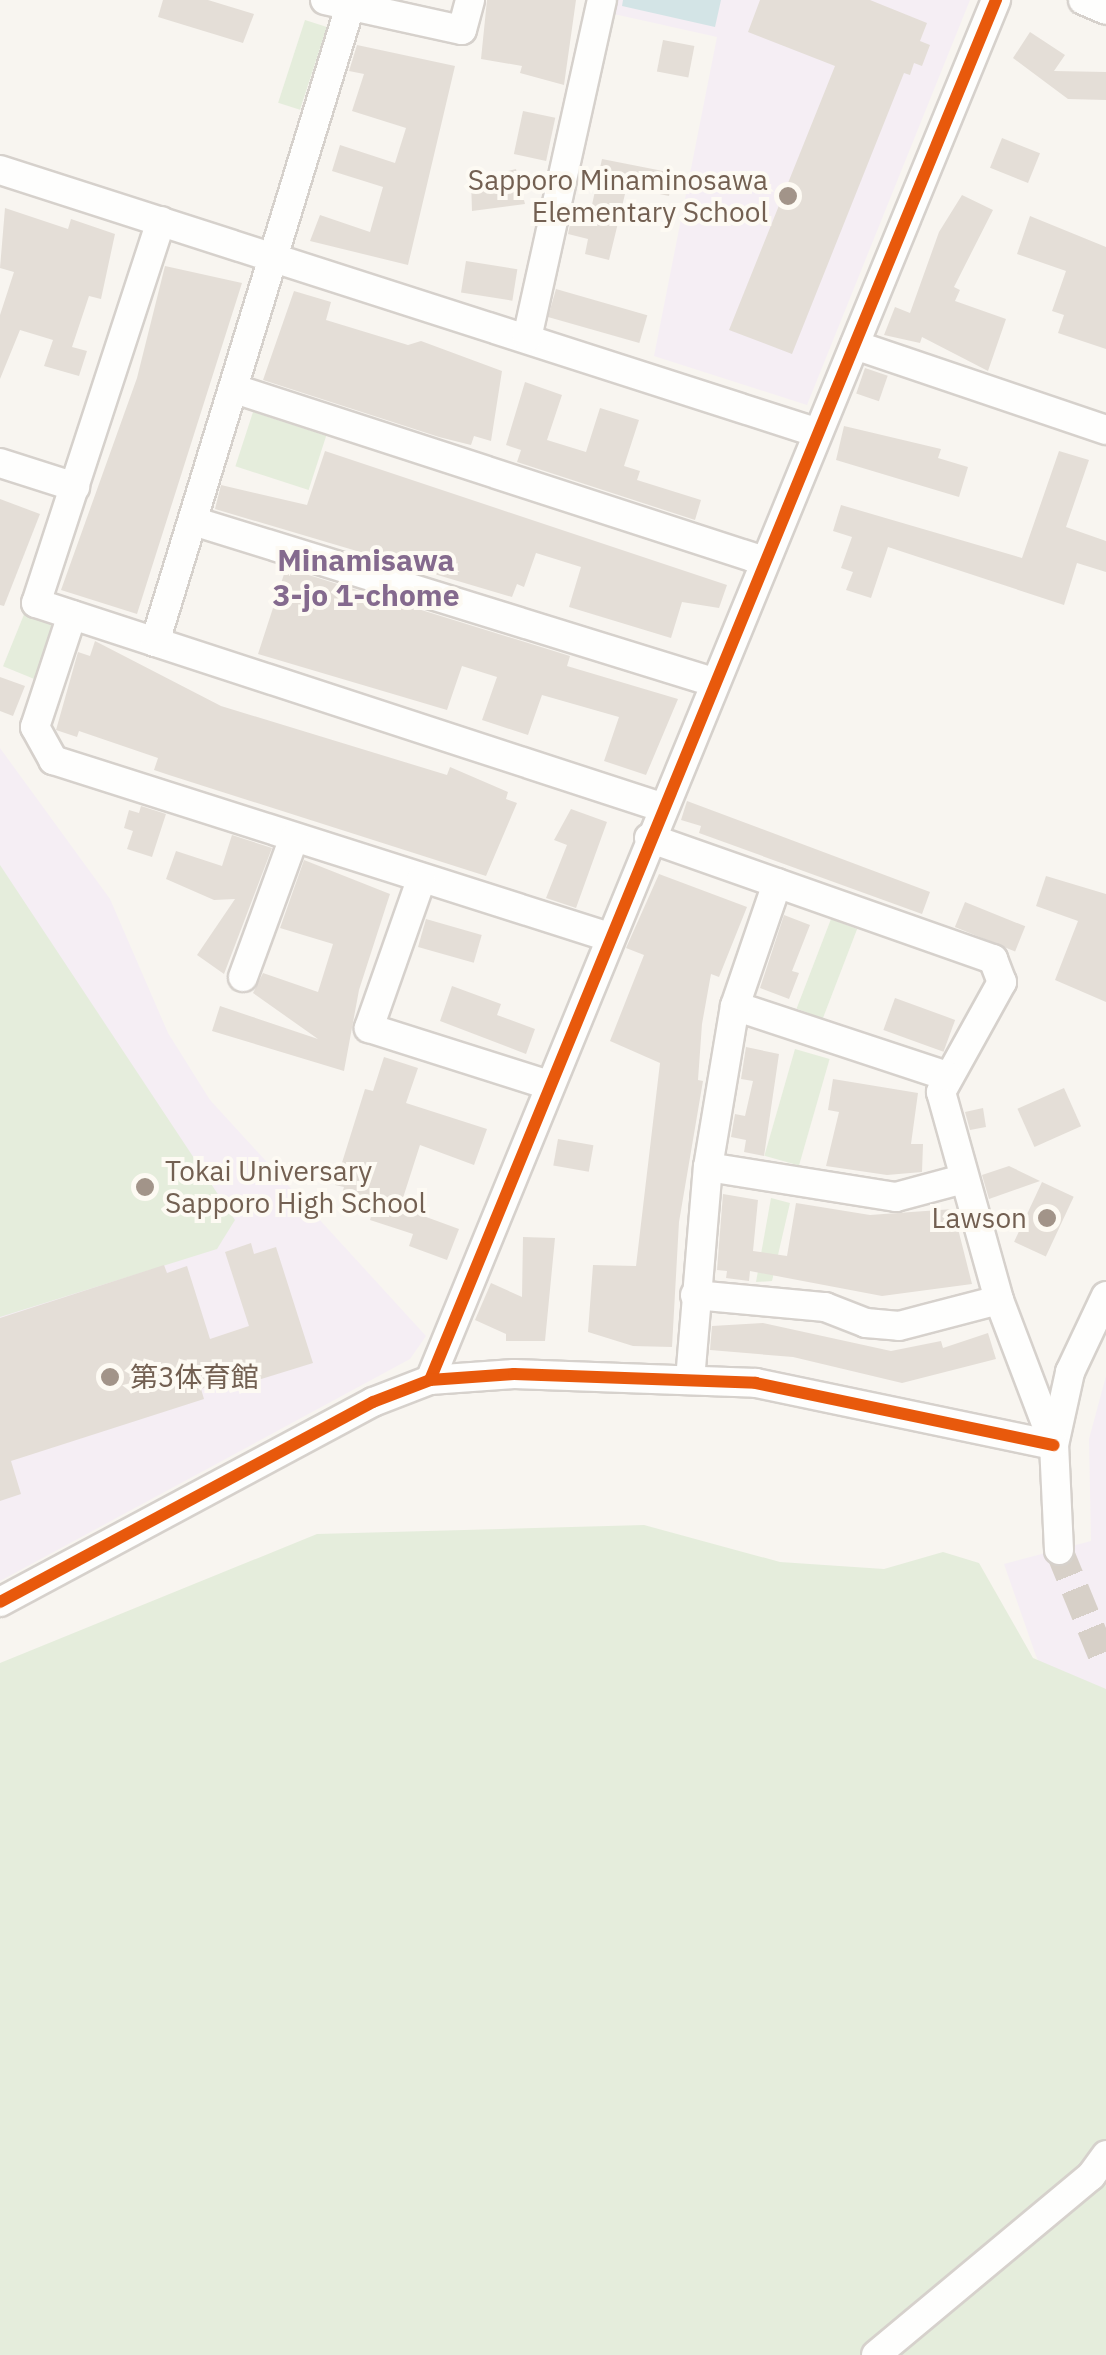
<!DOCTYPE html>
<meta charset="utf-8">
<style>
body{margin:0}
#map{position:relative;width:1106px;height:2355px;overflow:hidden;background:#f8f5f0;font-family:"IBM Plex Sans","Noto Sans JP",sans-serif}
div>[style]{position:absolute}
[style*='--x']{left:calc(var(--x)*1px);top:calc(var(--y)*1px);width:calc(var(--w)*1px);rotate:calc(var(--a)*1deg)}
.education>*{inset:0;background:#f5eef4}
.green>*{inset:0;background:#e5eddc;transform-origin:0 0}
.water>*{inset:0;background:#d3e4e6}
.building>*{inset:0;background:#e4ded7;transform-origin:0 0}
.minor-tunnel>*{height:28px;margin-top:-14px;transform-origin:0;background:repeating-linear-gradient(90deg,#d7d0c8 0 28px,transparent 0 42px)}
.roads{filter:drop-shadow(2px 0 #d6d1cc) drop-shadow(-2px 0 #d6d1cc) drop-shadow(0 2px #d6d1cc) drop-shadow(0 -2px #d6d1cc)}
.minor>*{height:28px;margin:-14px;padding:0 14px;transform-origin:14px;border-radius:14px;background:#fefefd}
.cycleway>*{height:12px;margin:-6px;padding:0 6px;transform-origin:6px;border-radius:6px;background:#e8590c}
.dots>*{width:28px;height:28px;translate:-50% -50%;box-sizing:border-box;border:5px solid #fdfaf3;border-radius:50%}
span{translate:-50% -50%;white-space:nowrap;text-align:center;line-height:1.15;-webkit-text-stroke:8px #fdfaf3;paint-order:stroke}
.poi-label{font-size:28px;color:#736052}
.right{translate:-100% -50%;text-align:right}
.left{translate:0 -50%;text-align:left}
.neighbourhood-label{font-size:30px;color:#846a8e;font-weight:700}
</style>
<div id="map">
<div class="education">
<div style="clip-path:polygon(617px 0,970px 0,807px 405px,654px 356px,717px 37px,614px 14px)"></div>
<div style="clip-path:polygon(0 748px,110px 899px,168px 1033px,210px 1100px,426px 1336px,410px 1359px,0 1581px)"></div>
<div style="clip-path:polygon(1106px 1376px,1106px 1749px,1083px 1753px,1036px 1656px,1004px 1564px,1091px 1541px,1089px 1439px)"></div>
</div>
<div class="green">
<div style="left:305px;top:20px;width:23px;height:87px;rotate:18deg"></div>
<div style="left:253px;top:412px;width:77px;height:57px;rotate:18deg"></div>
<div style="left:27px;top:607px;width:37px;height:64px;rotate:22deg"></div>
<div style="clip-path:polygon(0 865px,235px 1220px,217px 1249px,0 1317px)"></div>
<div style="left:831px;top:919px;width:28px;height:96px;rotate:21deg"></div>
<div style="left:795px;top:1049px;width:36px;height:111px;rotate:16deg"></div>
<div style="clip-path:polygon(771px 1198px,790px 1203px,772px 1281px,756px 1282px)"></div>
<div style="clip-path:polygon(644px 1525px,780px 1562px,884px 1569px,943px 1552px,979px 1563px,1033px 1658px,1106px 1689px,1106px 2355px,0 2355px,0 1663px,317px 1534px)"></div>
</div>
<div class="water">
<div style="clip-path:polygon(623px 0,721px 0,715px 27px,622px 6px)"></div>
</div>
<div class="building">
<div style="clip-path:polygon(163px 0,208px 0,254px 14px,243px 43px,158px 17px)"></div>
<div style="clip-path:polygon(487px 0,576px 0,564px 85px,520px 73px,522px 66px,481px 59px)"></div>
<div style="clip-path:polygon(760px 0,870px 0,927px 23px,920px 41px,930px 45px,922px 66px,914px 63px,910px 75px,904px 73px,792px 354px,729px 330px,835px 66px,748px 32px)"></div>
<div style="clip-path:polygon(1030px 32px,1065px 55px,1054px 71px,1106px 72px,1106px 100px,1068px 99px,1013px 58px)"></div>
<div style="left:663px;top:40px;width:32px;height:32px;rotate:11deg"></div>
<div style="clip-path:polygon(357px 45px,455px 66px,408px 265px,310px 241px,320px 215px,370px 232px,383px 187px,332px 171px,340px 145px,395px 163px,406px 128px,352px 111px,364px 74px,349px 71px)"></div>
<div style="left:523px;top:111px;width:33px;height:44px;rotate:12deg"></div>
<div style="left:1002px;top:138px;width:41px;height:32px;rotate:22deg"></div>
<div style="clip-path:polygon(602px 159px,673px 173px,669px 196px,631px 188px,625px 194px,609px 260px,585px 254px,588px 239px,568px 234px,573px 210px,590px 214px)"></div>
<div style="clip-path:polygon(516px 169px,525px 204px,472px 211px,471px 180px)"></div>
<div style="clip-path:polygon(962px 195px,993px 210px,954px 287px,960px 290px,955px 301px,1006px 319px,988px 371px,922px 337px,920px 343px,884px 335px,895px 307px,910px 313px,939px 232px)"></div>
<div style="clip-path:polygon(5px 208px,68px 229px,71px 219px,115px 234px,101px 299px,89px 296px,72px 347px,87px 351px,79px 376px,44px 366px,53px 340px,20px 330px,0 379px,0 315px,14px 272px,0 268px)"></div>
<div style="clip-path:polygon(1030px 216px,1106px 247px,1106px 349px,1058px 333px,1064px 315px,1052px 311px,1066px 271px,1017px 254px)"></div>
<div style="left:466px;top:261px;width:52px;height:32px;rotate:9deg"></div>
<div style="clip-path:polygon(165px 266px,242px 283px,137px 614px,61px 590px,137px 378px)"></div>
<div style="left:556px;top:289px;width:95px;height:29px;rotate:16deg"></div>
<div style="clip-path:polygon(294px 291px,331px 302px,326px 320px,408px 345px,421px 341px,502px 371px,491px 441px,474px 436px,471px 445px,439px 437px,263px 380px)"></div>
<div style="left:865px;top:368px;width:24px;height:27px;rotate:19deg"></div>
<div style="clip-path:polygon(525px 382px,562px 395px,547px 440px,586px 452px,600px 408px,639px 420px,624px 466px,640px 471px,637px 480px,701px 500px,695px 520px,517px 462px,521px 450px,506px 445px)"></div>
<div style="clip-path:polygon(844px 426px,941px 449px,938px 458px,968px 467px,959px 497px,836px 460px)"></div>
<div style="clip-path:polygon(325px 451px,727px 585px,719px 608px,682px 602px,671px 638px,569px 607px,581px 567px,536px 553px,524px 587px,517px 584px,512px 597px,215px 509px,221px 485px,307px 505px)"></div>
<div style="clip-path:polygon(1059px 451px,1089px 460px,1066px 527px,1106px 541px,1106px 572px,1077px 563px,1064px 605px,888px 547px,871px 598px,846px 590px,853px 572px,841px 568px,852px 537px,833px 531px,841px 505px,1022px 558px)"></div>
<div style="clip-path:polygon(0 499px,40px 514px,4px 606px,0 605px)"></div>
<div style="clip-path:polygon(286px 568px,570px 656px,567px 666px,678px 699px,646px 775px,604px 761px,619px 717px,542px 695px,528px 735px,482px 720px,497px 677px,462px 666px,447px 710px,258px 654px)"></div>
<div style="clip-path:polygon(95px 641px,221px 706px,447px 775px,450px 767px,508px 792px,506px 799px,517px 803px,486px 876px,169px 775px,154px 770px,158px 758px,79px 731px,77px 737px,56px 730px,78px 652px,90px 656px)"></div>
<div style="clip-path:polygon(0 677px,25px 686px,13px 716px,0 711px)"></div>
<div style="clip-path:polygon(687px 801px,930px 892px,922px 914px,699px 833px,701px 826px,681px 820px)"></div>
<div style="clip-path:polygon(141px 806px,166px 814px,152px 857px,127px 849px,133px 831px,124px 828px,129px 810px,139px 813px)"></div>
<div style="clip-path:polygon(571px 809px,607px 822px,576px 908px,546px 898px,567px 845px,554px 840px)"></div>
<div style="clip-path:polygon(232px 835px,272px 848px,224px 974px,197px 955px,235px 899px,214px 900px,166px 879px,176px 851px,222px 866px)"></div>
<div style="clip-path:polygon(304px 860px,390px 894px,359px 990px,344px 1071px,212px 1031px,220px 1006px,318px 1039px,253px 993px,263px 973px,318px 992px,333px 944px,280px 928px)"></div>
<div style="clip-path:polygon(659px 874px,747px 907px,719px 977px,711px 974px,702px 1024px,698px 1080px,703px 1081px,679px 1222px,672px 1347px,633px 1346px,588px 1332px,593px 1265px,636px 1266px,660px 1063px,610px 1041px,644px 955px,626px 948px)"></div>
<div style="clip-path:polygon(1046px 876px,1106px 894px,1106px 1002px,1055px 980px,1078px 921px,1036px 906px)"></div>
<div style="left:965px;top:902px;width:65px;height:27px;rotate:22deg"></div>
<div style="clip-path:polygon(784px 915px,810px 925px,792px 971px,799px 973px,789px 999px,760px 988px)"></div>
<div style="left:426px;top:919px;width:58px;height:29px;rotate:16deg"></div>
<div style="clip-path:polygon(452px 986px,501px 1004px,497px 1015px,535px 1029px,526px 1054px,440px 1021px)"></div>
<div style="left:895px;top:998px;width:64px;height:34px;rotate:20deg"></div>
<div style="clip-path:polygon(746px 1047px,779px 1054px,764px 1156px,744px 1152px,746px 1140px,731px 1137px,735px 1114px,745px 1116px,753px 1081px,741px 1079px)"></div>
<div style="clip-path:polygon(384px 1057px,418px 1068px,406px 1103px,487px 1129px,474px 1165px,420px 1145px,402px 1201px,407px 1210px,459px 1229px,447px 1260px,409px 1246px,413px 1234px,370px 1220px,374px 1207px,341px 1197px,344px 1187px,335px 1185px,365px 1089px,373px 1091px)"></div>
<div style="clip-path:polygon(833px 1079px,918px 1093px,911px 1144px,923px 1144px,922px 1172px,887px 1175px,826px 1166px,839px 1112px,828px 1110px)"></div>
<div style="left:1064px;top:1088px;width:42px;height:51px;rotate:66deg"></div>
<div style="clip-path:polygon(983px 1108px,986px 1127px,970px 1130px,965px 1112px)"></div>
<div style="left:558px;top:1139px;width:36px;height:27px;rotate:10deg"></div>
<div style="clip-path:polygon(1009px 1166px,1040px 1181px,989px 1199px,982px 1175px)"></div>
<div style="left:1042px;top:1182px;width:35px;height:66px;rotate:25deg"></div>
<div style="clip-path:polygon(723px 1194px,758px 1200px,753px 1251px,787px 1256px,796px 1203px,870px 1215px,953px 1209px,972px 1284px,882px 1296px,750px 1271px,749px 1281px,726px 1278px,727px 1271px,717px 1270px)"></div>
<div style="clip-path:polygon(523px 1237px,555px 1238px,545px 1341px,506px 1341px,506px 1334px,475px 1320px,491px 1283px,522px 1297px)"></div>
<div style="clip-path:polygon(251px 1243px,254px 1254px,276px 1247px,313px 1363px,245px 1384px,242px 1376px,201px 1389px,204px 1399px,11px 1461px,21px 1494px,0 1501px,0 1318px,164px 1265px,167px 1273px,187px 1266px,210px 1339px,249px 1326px,225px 1252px)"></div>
<div style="clip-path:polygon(763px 1323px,891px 1351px,941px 1341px,943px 1348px,988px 1333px,996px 1359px,902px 1383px,793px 1357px,710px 1350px,712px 1326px)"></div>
</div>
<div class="minor-tunnel">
<div style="--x:1059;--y:1550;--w:124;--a:67.8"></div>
</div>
<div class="roads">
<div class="minor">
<div style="--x:325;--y:0;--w:140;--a:12.4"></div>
<div style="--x:462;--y:30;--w:31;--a:-75"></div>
<div style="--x:1083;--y:0;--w:25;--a:23"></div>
<div style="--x:0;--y:170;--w:859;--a:17.82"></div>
<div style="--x:161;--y:221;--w:402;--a:108.1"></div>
<div style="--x:36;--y:603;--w:657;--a:18.08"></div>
<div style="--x:527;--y:338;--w:346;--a:-77.5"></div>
<div style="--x:855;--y:345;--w:265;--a:18.7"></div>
<div style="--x:235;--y:389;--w:556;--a:18.01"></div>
<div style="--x:0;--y:463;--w:79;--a:17.7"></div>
<div style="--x:193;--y:521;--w:544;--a:17.2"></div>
<div style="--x:72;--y:615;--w:118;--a:108.3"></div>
<div style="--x:35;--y:727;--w:38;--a:61"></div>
<div style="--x:53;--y:760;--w:583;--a:17.66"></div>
<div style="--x:155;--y:642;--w:672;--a:-72.94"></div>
<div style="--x:649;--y:838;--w:365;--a:19.4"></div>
<div style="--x:993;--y:959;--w:25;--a:69"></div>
<div style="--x:1002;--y:982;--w:126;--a:119"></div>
<div style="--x:941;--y:1092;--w:216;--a:74.4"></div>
<div style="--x:999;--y:1300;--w:155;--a:69.2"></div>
<div style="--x:421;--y:880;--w:157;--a:109.4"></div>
<div style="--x:369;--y:1028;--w:189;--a:17.6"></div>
<div style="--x:243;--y:977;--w:148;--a:-69.9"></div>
<div style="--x:735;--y:1006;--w:223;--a:18.3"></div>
<div style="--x:708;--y:1167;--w:190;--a:9.1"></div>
<div style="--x:896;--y:1197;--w:69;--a:-15"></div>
<div style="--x:695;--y:1295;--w:131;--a:5.3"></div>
<div style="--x:825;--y:1307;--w:44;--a:21.3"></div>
<div style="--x:866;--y:1323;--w:33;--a:5"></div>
<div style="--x:899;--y:1326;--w:103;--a:-14.6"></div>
<div style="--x:430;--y:1380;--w:1492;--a:-67.7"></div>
<div style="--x:690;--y:1380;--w:214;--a:-85.2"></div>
<div style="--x:708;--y:1167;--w:163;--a:-80.5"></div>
<div style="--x:735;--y:1006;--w:130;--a:-71.1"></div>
<div style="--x:1059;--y:1550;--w:105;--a:-92.7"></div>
<div style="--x:1054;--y:1445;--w:75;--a:-77.6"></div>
<div style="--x:1070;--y:1372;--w:84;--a:-64.7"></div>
<div style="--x:0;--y:1602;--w:423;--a:-28.2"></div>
<div style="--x:373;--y:1402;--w:61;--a:-21.1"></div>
<div style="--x:430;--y:1380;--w:84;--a:-4.1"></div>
<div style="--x:514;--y:1374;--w:242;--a:2.1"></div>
<div style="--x:756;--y:1383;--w:304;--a:11.8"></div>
<div style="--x:876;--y:2355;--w:280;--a:-39.8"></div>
<div style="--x:1091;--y:2176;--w:26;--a:-54"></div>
</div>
</div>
<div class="cycleway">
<div style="--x:430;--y:1380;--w:1492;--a:-67.7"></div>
<div style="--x:0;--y:1602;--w:423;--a:-28.2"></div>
<div style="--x:373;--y:1402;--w:61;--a:-21.1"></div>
<div style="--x:430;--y:1380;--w:84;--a:-4.1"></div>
<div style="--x:514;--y:1374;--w:242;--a:2.1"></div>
<div style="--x:756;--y:1383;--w:304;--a:11.8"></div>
</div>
<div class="dots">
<div style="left:788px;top:196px;background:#a29489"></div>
<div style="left:145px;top:1187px;background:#a29489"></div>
<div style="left:1047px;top:1218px;background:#a29489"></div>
<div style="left:110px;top:1377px;background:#a29489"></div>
</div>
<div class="poi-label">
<span class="right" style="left:768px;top:196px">Sapporo Minaminosawa<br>Elementary School</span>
<span class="left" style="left:165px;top:1187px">Tokai Universary<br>Sapporo High School</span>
<span class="right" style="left:1027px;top:1218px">Lawson</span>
<span class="left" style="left:130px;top:1377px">第3体育館</span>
</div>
<div class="neighbourhood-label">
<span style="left:366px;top:577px">Minamisawa<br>3-jo 1-chome</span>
</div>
</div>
